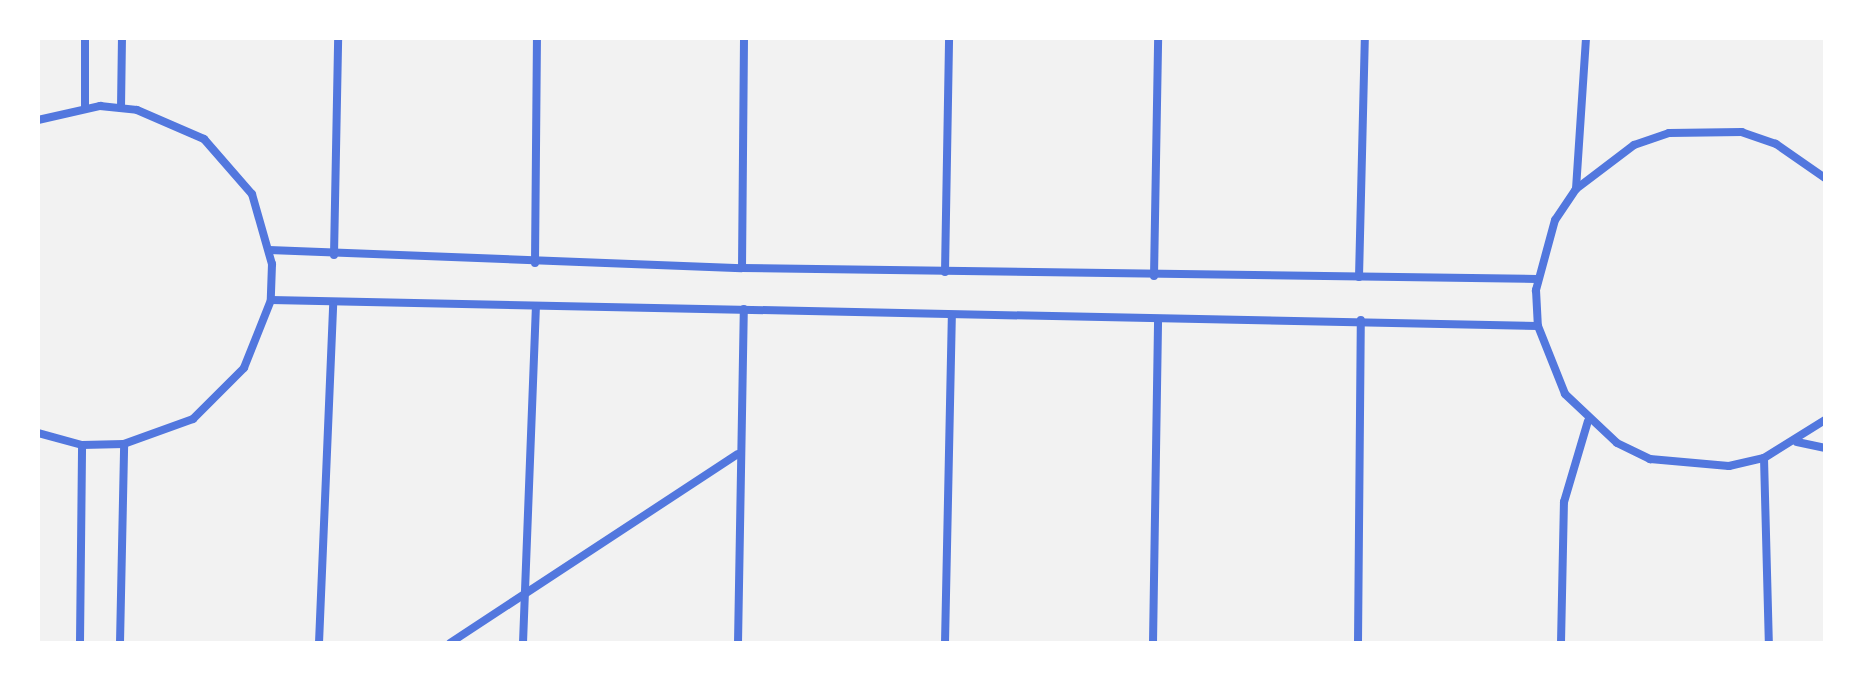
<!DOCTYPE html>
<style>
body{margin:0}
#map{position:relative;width:1863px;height:681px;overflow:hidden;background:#f2f2f2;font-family:Helvetica,sans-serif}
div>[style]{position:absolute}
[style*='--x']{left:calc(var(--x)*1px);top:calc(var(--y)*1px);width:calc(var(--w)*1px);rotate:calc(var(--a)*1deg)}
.minor>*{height:8px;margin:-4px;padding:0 4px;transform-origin:4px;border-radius:4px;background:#5277de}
span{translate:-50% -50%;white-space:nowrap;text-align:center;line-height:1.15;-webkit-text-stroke:6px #fff;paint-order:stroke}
.frame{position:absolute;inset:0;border:40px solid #fff;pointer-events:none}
</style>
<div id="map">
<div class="minor">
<div style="--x:85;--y:108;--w:70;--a:-90"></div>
<div style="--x:121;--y:108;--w:70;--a:-89.2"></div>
<div style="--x:38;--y:120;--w:64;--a:-12.7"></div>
<div style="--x:100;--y:106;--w:37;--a:6"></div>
<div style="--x:137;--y:110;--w:73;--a:23.4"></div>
<div style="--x:204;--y:139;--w:73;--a:48.9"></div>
<div style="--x:252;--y:194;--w:73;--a:74.1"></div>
<div style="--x:272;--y:264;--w:36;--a:92"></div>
<div style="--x:271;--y:300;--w:73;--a:111.7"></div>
<div style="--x:244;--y:368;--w:72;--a:135"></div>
<div style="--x:193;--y:419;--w:73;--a:160.1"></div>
<div style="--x:124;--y:444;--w:42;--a:178.6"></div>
<div style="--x:82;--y:445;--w:46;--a:-164.7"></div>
<div style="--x:1825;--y:178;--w:60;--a:-145.2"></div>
<div style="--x:1776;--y:144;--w:36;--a:-161"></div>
<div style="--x:1742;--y:132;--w:73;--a:179.2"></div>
<div style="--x:1669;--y:133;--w:37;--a:161"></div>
<div style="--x:1634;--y:145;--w:73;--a:142.8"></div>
<div style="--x:1576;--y:189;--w:37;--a:124"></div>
<div style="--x:1555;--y:220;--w:73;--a:105.2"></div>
<div style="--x:1536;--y:290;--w:36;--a:87"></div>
<div style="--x:1538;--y:326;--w:73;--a:68.3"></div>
<div style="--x:1565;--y:394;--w:71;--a:43.3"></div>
<div style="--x:1617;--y:443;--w:37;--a:26"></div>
<div style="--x:1650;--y:459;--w:79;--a:5.1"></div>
<div style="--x:1729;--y:466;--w:36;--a:-13"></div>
<div style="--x:1764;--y:458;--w:72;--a:-31.9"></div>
<div style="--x:1576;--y:189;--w:151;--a:-86.2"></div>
<div style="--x:269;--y:250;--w:473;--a:2.2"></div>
<div style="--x:742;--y:268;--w:795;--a:0.79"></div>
<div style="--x:334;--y:255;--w:217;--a:-88.9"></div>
<div style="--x:535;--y:263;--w:225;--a:-89.5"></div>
<div style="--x:742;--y:268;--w:230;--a:-89.5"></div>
<div style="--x:945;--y:272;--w:234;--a:-89"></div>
<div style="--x:1154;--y:276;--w:238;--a:-89"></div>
<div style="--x:1359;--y:277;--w:239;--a:-88.6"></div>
<div style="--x:271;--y:300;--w:1267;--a:1.18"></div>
<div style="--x:1797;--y:442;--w:29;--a:12"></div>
<div style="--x:1764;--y:458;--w:185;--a:88.5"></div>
<div style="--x:80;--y:643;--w:198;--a:-89.4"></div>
<div style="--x:120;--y:643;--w:199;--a:-88.8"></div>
<div style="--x:319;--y:643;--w:338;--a:-87.6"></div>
<div style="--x:450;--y:643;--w:344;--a:-33.3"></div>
<div style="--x:523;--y:643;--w:336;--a:-87.8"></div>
<div style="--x:738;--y:643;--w:334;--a:-89"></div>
<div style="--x:945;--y:643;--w:326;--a:-88.8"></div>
<div style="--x:1153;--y:643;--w:324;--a:-89.1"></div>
<div style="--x:1358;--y:643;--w:323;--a:-89.5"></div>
<div style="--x:1561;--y:643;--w:141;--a:-88.8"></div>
<div style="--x:1564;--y:502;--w:84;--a:-73.5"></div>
</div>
<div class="frame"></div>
</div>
